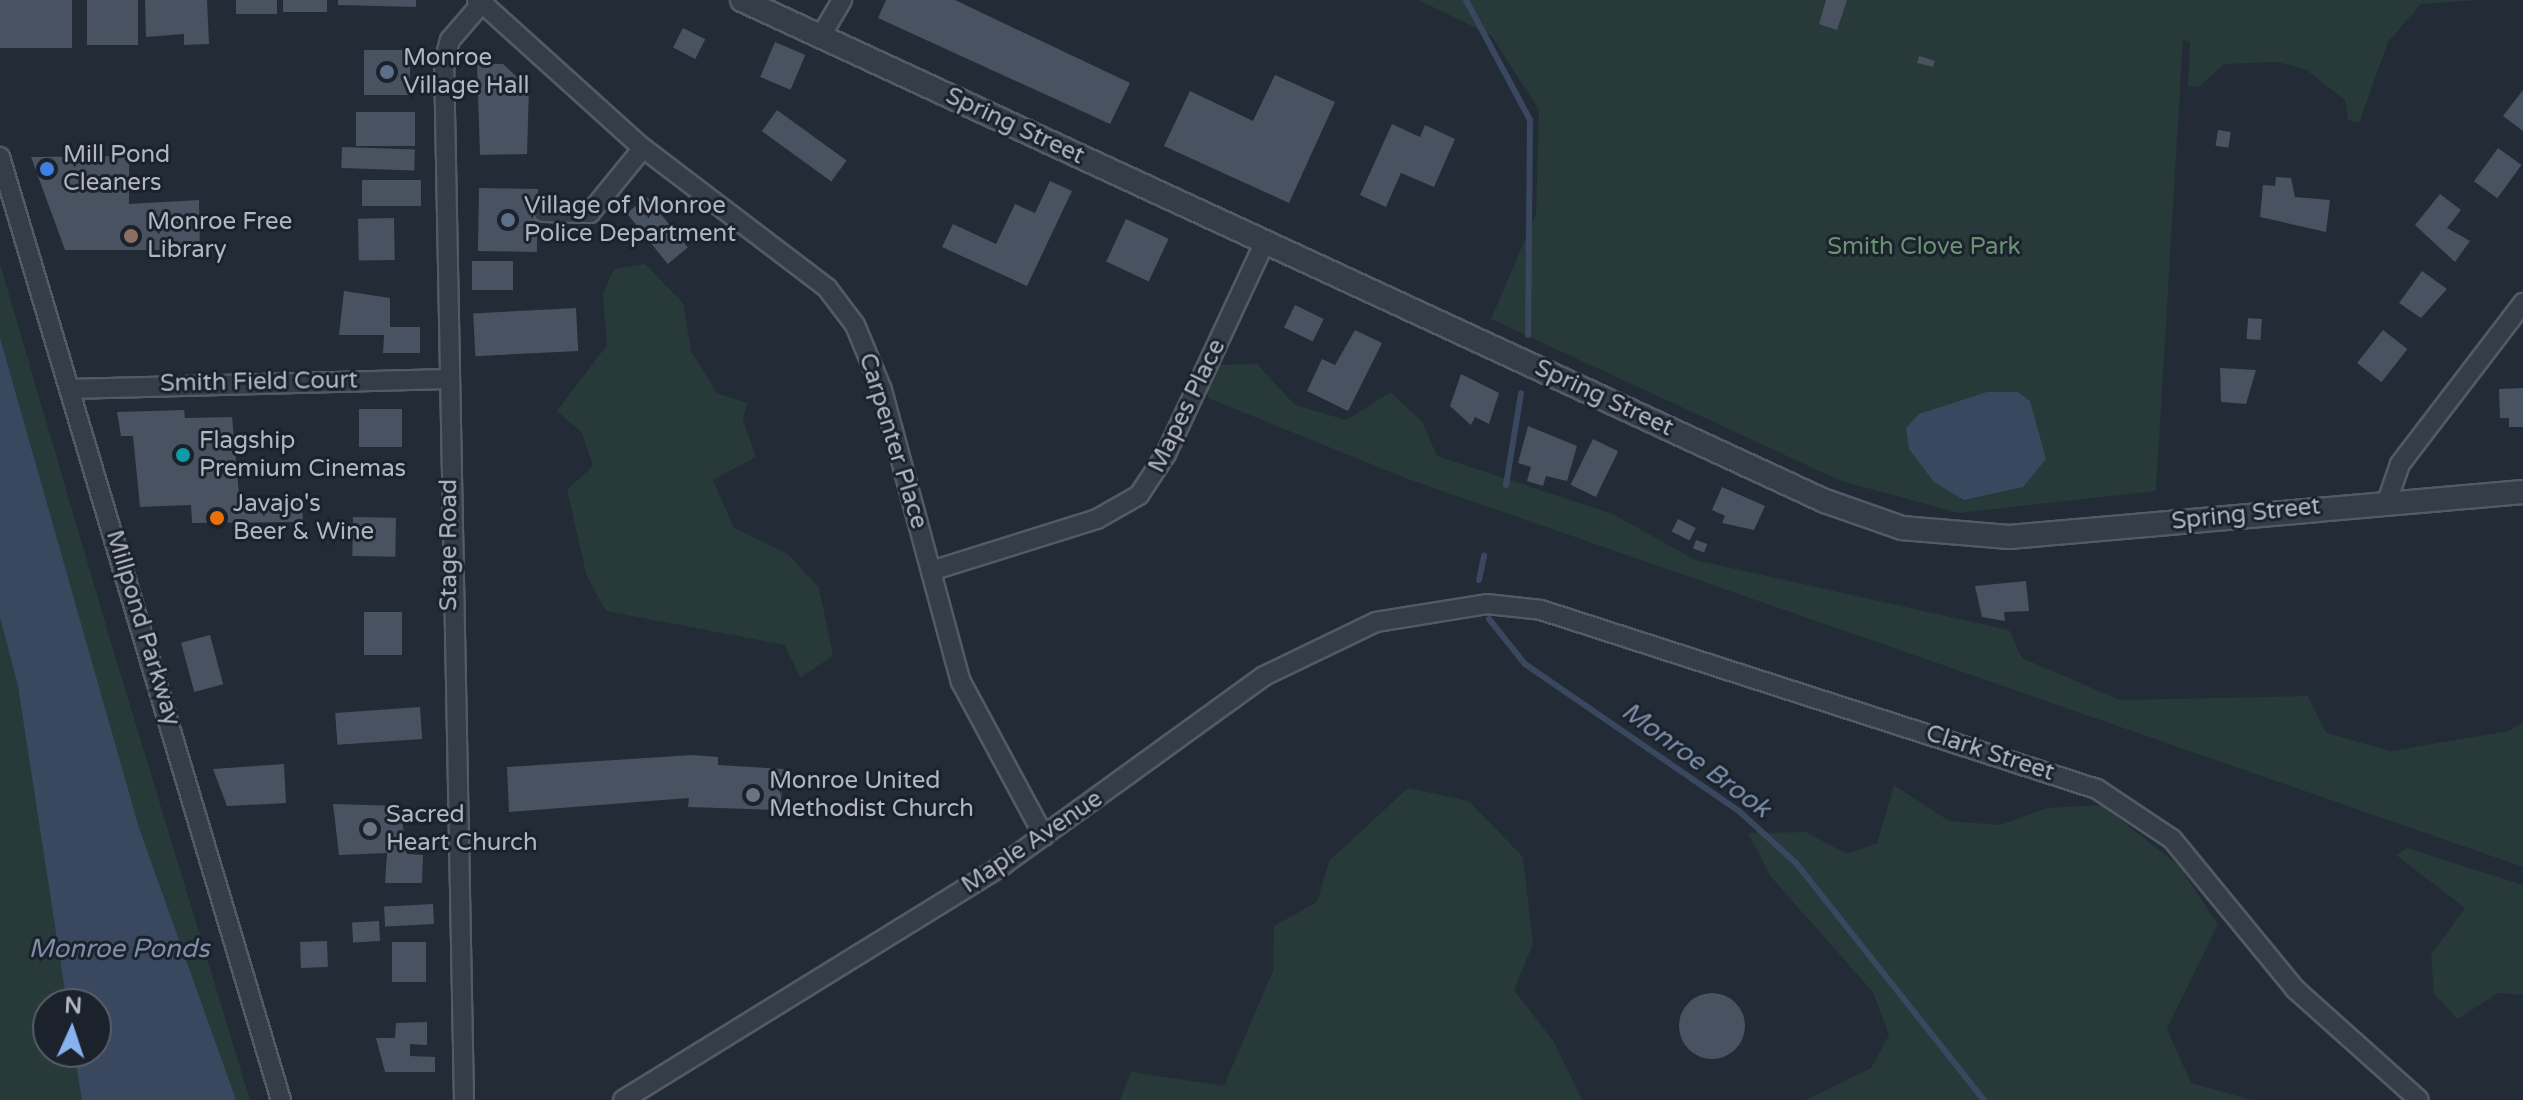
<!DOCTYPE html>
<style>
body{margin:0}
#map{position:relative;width:2523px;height:1100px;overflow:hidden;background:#222b36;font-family:"Varela Round",sans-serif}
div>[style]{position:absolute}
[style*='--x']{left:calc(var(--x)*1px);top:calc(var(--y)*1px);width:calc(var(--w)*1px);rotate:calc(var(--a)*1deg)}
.green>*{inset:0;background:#273939}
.water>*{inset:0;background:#39485f}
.stream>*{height:6px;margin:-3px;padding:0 3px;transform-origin:3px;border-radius:3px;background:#39485f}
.building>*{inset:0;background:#485260;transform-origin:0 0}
.round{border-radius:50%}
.roads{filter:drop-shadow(2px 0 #535a65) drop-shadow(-2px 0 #535a65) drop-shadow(0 2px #535a65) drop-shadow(0 -2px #535a65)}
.minor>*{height:18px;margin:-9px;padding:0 9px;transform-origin:9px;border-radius:9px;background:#353d47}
.tertiary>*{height:22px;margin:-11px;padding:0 11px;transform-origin:11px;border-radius:11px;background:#353d47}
.dots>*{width:22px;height:22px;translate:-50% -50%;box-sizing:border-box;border:4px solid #1b222b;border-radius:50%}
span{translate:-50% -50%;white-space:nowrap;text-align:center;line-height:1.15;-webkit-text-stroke:6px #1b222b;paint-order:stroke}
.poi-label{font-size:24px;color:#b0b7c3}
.left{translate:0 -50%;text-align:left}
.street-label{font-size:24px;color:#b0b7c3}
.park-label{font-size:24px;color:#699273}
.water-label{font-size:26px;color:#7a8eaa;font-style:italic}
.north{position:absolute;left:32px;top:988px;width:80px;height:80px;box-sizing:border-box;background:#1b222b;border:2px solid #575e68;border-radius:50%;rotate:3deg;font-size:22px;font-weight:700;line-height:32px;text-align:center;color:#b0b7c3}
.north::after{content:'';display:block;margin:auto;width:28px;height:36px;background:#89b1ef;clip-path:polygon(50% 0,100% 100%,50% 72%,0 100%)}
</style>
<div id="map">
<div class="green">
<div style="clip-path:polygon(1418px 0,2480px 0,2421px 4px,2388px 42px,2359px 123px,2348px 120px,2345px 100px,2305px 69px,2277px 62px,2224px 64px,2199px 87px,2188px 86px,2190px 42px,2183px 39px,2156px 491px,1959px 513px,1841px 481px,1491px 319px,1536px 214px,1539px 110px,1491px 35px)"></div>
<div style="clip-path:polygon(evenodd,0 264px,110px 639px,250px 1100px,0 1100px,0 264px,48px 1004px,96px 1004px,96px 1052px,48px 1052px,48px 1004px)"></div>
<div style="clip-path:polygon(645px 264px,683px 303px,691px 351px,717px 393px,747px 403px,743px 420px,756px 457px,713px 480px,734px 528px,788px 554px,819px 588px,833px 656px,800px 678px,785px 645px,606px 611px,587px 577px,567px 490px,593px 466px,582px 433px,557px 411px,607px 345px,603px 294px,614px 269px)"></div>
<div style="clip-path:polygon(1257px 364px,1295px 405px,1346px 420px,1391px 392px,1423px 423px,1437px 456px,1613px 514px,1695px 560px,2009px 630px,2022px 658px,2120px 700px,2308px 696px,2326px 733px,2391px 751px,2509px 731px,2523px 722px,2523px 867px,1408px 479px,1210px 399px,1204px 390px,1215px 365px)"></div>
<div style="clip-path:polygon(1894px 785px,1949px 821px,2000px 825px,2047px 808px,2102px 805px,2179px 866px,2218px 924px,2167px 1029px,2191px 1083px,2252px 1100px,1806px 1100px,1871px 1068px,1889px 1035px,1873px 992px,1771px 877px,1748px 833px,1806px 832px,1847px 854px,1877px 843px)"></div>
<div style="clip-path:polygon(1408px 788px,1469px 801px,1523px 857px,1533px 944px,1514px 990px,1554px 1042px,1582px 1100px,1120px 1100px,1131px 1072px,1224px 1086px,1273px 971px,1274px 926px,1317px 902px,1329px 861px)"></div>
<div style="clip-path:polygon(2407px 848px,2523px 885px,2523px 995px,2498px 993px,2458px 1019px,2434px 994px,2431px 955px,2465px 908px,2396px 855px)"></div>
</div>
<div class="water">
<div style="clip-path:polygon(0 338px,139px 828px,236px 1100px,82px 1100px,74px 1052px,96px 1052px,96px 1004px,67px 1004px,18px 686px,0 617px)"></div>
<div style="clip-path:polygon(1987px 392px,2018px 392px,2030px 401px,2046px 459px,2023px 487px,1964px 500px,1934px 482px,1909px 449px,1906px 428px,1919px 414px)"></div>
</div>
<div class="stream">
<div style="--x:1466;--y:0;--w:136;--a:61.9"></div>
<div style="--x:1530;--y:120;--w:215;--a:90.5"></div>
<div style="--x:1506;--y:485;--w:93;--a:-80.7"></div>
<div style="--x:1479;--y:580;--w:25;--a:-78"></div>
<div style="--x:1489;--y:619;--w:58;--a:51.3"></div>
<div style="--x:1525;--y:664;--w:260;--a:34.5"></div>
<div style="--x:1739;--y:811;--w:77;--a:42.4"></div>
<div style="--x:1796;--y:863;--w:303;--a:51.6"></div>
</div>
<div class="building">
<div style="left:0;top:0;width:72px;height:48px"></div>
<div style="left:87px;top:0;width:51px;height:45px"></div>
<div style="clip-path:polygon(145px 0,207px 0,209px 44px,184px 45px,184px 34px,146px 37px)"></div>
<div style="left:236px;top:0;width:41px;height:14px"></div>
<div style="left:283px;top:0;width:44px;height:12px"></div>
<div style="clip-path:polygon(338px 0,416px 0,416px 7px,338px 5px)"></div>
<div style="clip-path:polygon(886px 0,955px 0,1130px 83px,1110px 124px,878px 18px)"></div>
<div style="clip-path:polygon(1826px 0,1847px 0,1837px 30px,1819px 24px)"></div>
<div style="left:683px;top:28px;width:25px;height:22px;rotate:27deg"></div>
<div style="left:775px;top:42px;width:33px;height:38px;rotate:23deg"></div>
<div style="left:364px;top:50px;width:46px;height:45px"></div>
<div style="clip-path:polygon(1919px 56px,1935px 61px,1933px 67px,1917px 63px)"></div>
<div style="clip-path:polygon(477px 64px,503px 64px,529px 88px,527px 154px,480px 155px)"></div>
<div style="clip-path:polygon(1275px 75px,1335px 102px,1289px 203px,1164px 146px,1190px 91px,1253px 121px)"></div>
<div style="clip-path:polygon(2523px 90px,2523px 131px,2503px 116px)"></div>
<div style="left:777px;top:110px;width:86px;height:26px;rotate:36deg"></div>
<div style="left:356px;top:112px;width:59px;height:34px"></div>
<div style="clip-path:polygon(1392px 124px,1420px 137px,1425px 125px,1455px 139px,1434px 187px,1401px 173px,1386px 207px,1360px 195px)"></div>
<div style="left:2218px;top:130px;width:13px;height:16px;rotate:9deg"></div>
<div style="left:342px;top:147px;width:73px;height:21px;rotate:2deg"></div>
<div style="left:2498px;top:148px;width:29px;height:41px;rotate:36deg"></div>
<div style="clip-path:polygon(129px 156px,129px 204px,199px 200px,200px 250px,65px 250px,31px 157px)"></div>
<div style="clip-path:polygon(2276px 177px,2291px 178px,2295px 197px,2330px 200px,2326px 232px,2260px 217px,2263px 185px,2275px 186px)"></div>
<div style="left:362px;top:180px;width:59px;height:26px"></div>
<div style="clip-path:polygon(1050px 181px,1072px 191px,1027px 286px,942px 247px,953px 224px,996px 244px,1015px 204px,1035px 213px)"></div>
<div style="left:479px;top:188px;width:59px;height:63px;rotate:1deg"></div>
<div style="clip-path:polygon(2440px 194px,2461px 210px,2447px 228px,2470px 241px,2455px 262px,2415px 225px)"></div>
<div style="left:647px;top:197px;width:65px;height:26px;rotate:51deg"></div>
<div style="left:394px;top:218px;width:42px;height:36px;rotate:89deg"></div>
<div style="left:1126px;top:219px;width:47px;height:47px;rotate:25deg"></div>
<div style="left:472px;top:261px;width:41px;height:29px"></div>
<div style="clip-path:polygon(2422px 271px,2447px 289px,2421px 318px,2399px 303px)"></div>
<div style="clip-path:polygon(344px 291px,390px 298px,390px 327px,420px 327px,420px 353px,383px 353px,384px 335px,339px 335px)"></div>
<div style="left:1295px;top:305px;width:32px;height:25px;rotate:26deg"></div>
<div style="left:576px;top:308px;width:43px;height:103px;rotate:87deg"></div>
<div style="left:2248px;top:318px;width:14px;height:21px;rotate:4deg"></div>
<div style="clip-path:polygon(1355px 330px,1382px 343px,1348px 411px,1307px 391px,1322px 359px,1335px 365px)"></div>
<div style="left:2383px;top:330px;width:31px;height:42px;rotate:38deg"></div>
<div style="clip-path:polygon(2220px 368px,2256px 370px,2246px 404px,2221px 402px)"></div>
<div style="clip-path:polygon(1461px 374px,1499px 393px,1489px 424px,1475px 417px,1471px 425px,1450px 406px)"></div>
<div style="clip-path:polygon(2523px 388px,2523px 427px,2509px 427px,2509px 418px,2500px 418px,2499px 389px)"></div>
<div style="left:359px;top:409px;width:43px;height:38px"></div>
<div style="clip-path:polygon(184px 410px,185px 418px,232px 417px,240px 505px,302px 502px,303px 522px,192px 523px,191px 505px,140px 507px,133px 436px,121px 436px,117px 412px)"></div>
<div style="clip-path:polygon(1528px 426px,1577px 446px,1567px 481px,1546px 476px,1543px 486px,1527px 481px,1531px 467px,1518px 463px)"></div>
<div style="left:1593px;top:439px;width:28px;height:51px;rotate:26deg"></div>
<div style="clip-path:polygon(1722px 487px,1765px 506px,1754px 530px,1722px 523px,1725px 516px,1712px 510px)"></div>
<div style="left:353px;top:517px;width:43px;height:39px;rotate:1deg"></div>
<div style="left:1678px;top:519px;width:20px;height:14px;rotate:27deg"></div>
<div style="left:1696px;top:540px;width:12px;height:9px;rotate:20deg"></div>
<div style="clip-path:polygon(2026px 581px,2029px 611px,2004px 612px,2005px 621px,1982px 617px,1975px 586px)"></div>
<div style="left:364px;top:612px;width:38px;height:43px"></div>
<div style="left:210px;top:635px;width:51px;height:30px;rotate:75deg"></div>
<div style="left:420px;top:707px;width:32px;height:85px;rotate:86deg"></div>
<div style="clip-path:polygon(692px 755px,718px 757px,718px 765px,784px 769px,780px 810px,688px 807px,689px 798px,509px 812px,507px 767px)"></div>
<div style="clip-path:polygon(284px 764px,286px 803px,227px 806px,213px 769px)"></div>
<div style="clip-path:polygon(333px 804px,400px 806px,407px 854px,423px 855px,422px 883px,385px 883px,387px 853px,339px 855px)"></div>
<div style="left:433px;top:904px;width:20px;height:49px;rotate:87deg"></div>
<div style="left:379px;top:921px;width:20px;height:27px;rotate:87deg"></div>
<div style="left:327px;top:941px;width:26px;height:27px;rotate:88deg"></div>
<div style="left:426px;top:942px;width:40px;height:34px;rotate:90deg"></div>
<div class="round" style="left:1679px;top:993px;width:66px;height:66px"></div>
<div style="clip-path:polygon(427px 1022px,427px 1045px,410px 1044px,410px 1056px,435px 1057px,435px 1072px,385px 1072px,376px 1038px,395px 1038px,396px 1023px)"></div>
</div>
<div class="roads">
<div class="minor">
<div style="--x:821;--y:36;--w:42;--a:-59.7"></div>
<div style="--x:0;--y:157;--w:984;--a:73.41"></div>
<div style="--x:543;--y:212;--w:47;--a:1.2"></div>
<div style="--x:590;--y:213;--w:84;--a:-50.8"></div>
<div style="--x:69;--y:389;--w:380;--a:-1.5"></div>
<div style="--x:2388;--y:499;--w:37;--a:-71"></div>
<div style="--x:2400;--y:464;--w:203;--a:-52.6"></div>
<div style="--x:931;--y:571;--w:174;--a:-17.4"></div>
<div style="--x:1097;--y:519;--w:48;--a:-29.7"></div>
<div style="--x:1139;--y:495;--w:49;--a:-56.6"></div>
<div style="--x:1166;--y:454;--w:234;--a:-65"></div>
<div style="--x:464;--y:1100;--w:1038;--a:-91.1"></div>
<div style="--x:444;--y:62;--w:23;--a:-75"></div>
<div style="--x:450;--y:40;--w:49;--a:-49.1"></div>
<div style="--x:482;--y:3;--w:210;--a:42.1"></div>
<div style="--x:638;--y:144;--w:238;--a:37.3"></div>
<div style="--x:827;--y:288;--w:46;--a:52.9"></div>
<div style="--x:855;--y:325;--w:70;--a:67.4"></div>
<div style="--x:882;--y:390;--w:302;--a:74.9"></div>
<div style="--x:961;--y:682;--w:175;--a:61.7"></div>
<div style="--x:623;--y:1100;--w:447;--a:-31.7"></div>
<div style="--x:1003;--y:865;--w:322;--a:-35.9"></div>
<div style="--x:1264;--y:676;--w:124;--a:-25.7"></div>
<div style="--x:1376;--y:622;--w:112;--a:-9.2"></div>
<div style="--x:1487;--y:604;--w:54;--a:6.3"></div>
<div style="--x:1541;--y:610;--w:584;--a:17.85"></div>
<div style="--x:2097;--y:789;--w:90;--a:33.7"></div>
<div style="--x:2172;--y:839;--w:194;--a:50.6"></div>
<div style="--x:2295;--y:989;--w:166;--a:41.8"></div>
</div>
<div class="tertiary">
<div style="--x:479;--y:0;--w:4;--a:45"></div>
<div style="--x:742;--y:0;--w:1193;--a:24.83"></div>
<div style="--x:1825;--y:501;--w:82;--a:19.3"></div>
<div style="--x:1902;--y:528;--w:107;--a:4.8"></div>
<div style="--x:2009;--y:537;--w:516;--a:-5"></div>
</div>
</div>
<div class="dots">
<div style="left:387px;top:72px;background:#5c6f8a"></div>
<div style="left:47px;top:169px;background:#3f7fe0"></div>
<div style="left:508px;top:220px;background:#5c6f8a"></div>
<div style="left:131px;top:236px;background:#8d6e63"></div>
<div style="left:183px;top:455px;background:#0f9aa8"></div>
<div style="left:217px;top:518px;background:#e8710a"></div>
<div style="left:753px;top:795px;background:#6b7280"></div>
<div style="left:370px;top:829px;background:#6b7280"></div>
</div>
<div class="poi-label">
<span class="left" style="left:403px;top:72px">Monroe<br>Village Hall</span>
<span class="left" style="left:63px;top:169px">Mill Pond<br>Cleaners</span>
<span class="left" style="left:524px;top:220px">Village of Monroe<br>Police Department</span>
<span class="left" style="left:147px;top:236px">Monroe Free<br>Library</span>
<span class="left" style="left:199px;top:455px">Flagship<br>Premium Cinemas</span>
<span class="left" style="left:233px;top:518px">Javajo's<br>Beer &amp; Wine</span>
<span class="left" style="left:769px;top:795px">Monroe United<br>Methodist Church</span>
<span class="left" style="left:386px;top:829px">Sacred<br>Heart Church</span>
</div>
<div class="street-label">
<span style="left:1015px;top:126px;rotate:25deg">Spring Street</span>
<span style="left:259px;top:382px;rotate:-1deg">Smith Field Court</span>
<span style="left:1604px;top:398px;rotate:25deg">Spring Street</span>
<span style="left:1187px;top:406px;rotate:-64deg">Mapes Place</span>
<span style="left:893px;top:441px;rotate:73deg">Carpenter Place</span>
<span style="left:2246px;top:514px;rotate:-6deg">Spring Street</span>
<span style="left:449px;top:545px;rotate:-90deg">Stage Road</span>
<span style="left:143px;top:628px;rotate:73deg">Millpond Parkway</span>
<span style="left:1990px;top:753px;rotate:18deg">Clark Street</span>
<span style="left:1032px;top:842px;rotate:-34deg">Maple Avenue</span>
</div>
<div class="park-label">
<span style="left:1924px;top:247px">Smith Clove Park</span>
</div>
<div class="water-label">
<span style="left:1696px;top:760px;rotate:36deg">Monroe Brook</span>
<span style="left:119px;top:949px">Monroe Ponds</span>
</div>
<div class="north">N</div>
</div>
